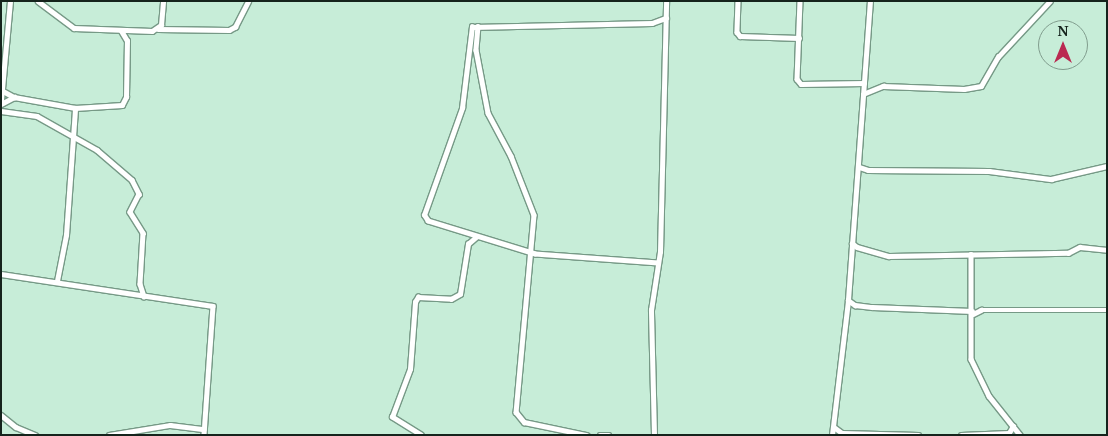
<!DOCTYPE html>
<style>
body{margin:0}
#map{position:relative;width:1108px;height:436px;overflow:hidden;background:#c7edd8;font-family:"Noto Serif",serif}
div>[style]{position:absolute}
[style*='--x']{left:calc(var(--x)*1px);top:calc(var(--y)*1px);width:calc(var(--w)*1px);rotate:calc(var(--a)*1deg)}
.roads{filter:drop-shadow(1px 0 #769986) drop-shadow(-1px 0 #769986) drop-shadow(0 1px #769986) drop-shadow(0 -1px #769986)}
.minor>*{height:4.5px;margin:-2.25px;padding:0 2.25px;transform-origin:2.25px;border-radius:2.25px;background:#fff}
span{translate:-50% -50%;white-space:nowrap;text-align:center;line-height:1.15;-webkit-text-stroke:4px #c7edd8;paint-order:stroke}
.frame{position:absolute;inset:0;border:2px solid #15231c;pointer-events:none}
.north{position:absolute;left:1038px;top:20px;width:50px;height:50px;box-sizing:border-box;background:#c7edd8;border:1px solid #809c8d;border-radius:50%;rotate:0deg;font-size:14px;font-weight:700;line-height:20px;text-align:center;color:#15231c}
.north::after{content:'';display:block;margin:auto;width:18px;height:22px;background:#ba2a51;clip-path:polygon(50% 0,100% 100%,50% 72%,0 100%)}
</style>
<div id="map">
<div class="roads">
<div class="minor">
<div style="--x:38;--y:1;--w:45;--a:36.9"></div>
<div style="--x:74;--y:28;--w:78;--a:2.2"></div>
<div style="--x:152;--y:31;--w:11;--a:-34"></div>
<div style="--x:161;--y:25;--w:24;--a:-85"></div>
<div style="--x:738;--y:1;--w:31;--a:92"></div>
<div style="--x:737;--y:32;--w:5;--a:53"></div>
<div style="--x:740;--y:36;--w:59;--a:1.9"></div>
<div style="--x:800;--y:1;--w:78;--a:92.2"></div>
<div style="--x:797;--y:79;--w:6;--a:51"></div>
<div style="--x:801;--y:84;--w:63;--a:-0.9"></div>
<div style="--x:478;--y:26;--w:24;--a:95"></div>
<div style="--x:476;--y:50;--w:64;--a:79.2"></div>
<div style="--x:488;--y:113;--w:49;--a:61.9"></div>
<div style="--x:511;--y:156;--w:63;--a:68.7"></div>
<div style="--x:534;--y:215;--w:198;--a:95.2"></div>
<div style="--x:516;--y:412;--w:13;--a:51"></div>
<div style="--x:524;--y:422;--w:64;--a:11.7"></div>
<div style="--x:158;--y:29;--w:71;--a:0.8"></div>
<div style="--x:229;--y:30;--w:7;--a:-27"></div>
<div style="--x:235;--y:27;--w:29;--a:-63"></div>
<div style="--x:3;--y:91;--w:13;--a:29"></div>
<div style="--x:14;--y:97;--w:62;--a:10.2"></div>
<div style="--x:75;--y:108;--w:47;--a:-3.7"></div>
<div style="--x:122;--y:105;--w:9;--a:-63"></div>
<div style="--x:126;--y:97;--w:56;--a:-89"></div>
<div style="--x:127;--y:41;--w:12;--a:-121"></div>
<div style="--x:863;--y:94;--w:22;--a:-22"></div>
<div style="--x:883;--y:86;--w:81;--a:2.1"></div>
<div style="--x:964;--y:89;--w:17;--a:-10"></div>
<div style="--x:981;--y:86;--w:34;--a:-60"></div>
<div style="--x:998;--y:57;--w:76;--a:-47.1"></div>
<div style="--x:1;--y:100;--w:99;--a:-84.8"></div>
<div style="--x:1;--y:104;--w:15;--a:-28"></div>
<div style="--x:1;--y:111;--w:36;--a:8"></div>
<div style="--x:37;--y:116;--w:69;--a:29.5"></div>
<div style="--x:97;--y:150;--w:46;--a:40.6"></div>
<div style="--x:132;--y:180;--w:16;--a:63"></div>
<div style="--x:139;--y:194;--w:20;--a:117"></div>
<div style="--x:130;--y:212;--w:25;--a:58"></div>
<div style="--x:143;--y:233;--w:51;--a:93.4"></div>
<div style="--x:140;--y:284;--w:13;--a:72"></div>
<div style="--x:859;--y:167;--w:9;--a:18"></div>
<div style="--x:868;--y:170;--w:121;--a:0.5"></div>
<div style="--x:989;--y:171;--w:63;--a:7.4"></div>
<div style="--x:1051;--y:179;--w:57;--a:-13.1"></div>
<div style="--x:852;--y:243;--w:6;--a:39"></div>
<div style="--x:857;--y:247;--w:33;--a:16"></div>
<div style="--x:889;--y:256;--w:179;--a:-1"></div>
<div style="--x:1068;--y:253;--w:13;--a:-27"></div>
<div style="--x:1080;--y:247;--w:27;--a:6"></div>
<div style="--x:971;--y:254;--w:105;--a:90"></div>
<div style="--x:971;--y:359;--w:41;--a:64.1"></div>
<div style="--x:989;--y:396;--w:50;--a:51.5"></div>
<div style="--x:658;--y:263;--w:123;--a:-175.8"></div>
<div style="--x:535;--y:254;--w:112;--a:-162.9"></div>
<div style="--x:428;--y:221;--w:7;--a:-124"></div>
<div style="--x:424;--y:215;--w:114;--a:-70.4"></div>
<div style="--x:462;--y:108;--w:82;--a:-83"></div>
<div style="--x:472;--y:27;--w:180;--a:-1.3"></div>
<div style="--x:652;--y:23;--w:15;--a:-20"></div>
<div style="--x:1;--y:274;--w:214;--a:8.6"></div>
<div style="--x:213;--y:306;--w:129;--a:94"></div>
<div style="--x:57;--y:281;--w:47;--a:-78.9"></div>
<div style="--x:66;--y:235;--w:127;--a:-85.9"></div>
<div style="--x:848;--y:300;--w:9;--a:36"></div>
<div style="--x:855;--y:305;--w:17;--a:7"></div>
<div style="--x:872;--y:307;--w:100;--a:2.3"></div>
<div style="--x:973;--y:314;--w:9;--a:-27"></div>
<div style="--x:981;--y:310;--w:126;--a:0"></div>
<div style="--x:1;--y:415;--w:19;--a:39"></div>
<div style="--x:16;--y:427;--w:21;--a:23"></div>
<div style="--x:834;--y:427;--w:10;--a:37"></div>
<div style="--x:842;--y:433;--w:76;--a:1.5"></div>
<div style="--x:109;--y:435;--w:62;--a:-9.3"></div>
<div style="--x:170;--y:425;--w:34;--a:7"></div>
<div style="--x:421;--y:435;--w:34;--a:-148"></div>
<div style="--x:392;--y:417;--w:51;--a:-69.4"></div>
<div style="--x:410;--y:369;--w:67;--a:-85.7"></div>
<div style="--x:415;--y:302;--w:6;--a:-59"></div>
<div style="--x:418;--y:297;--w:33;--a:3"></div>
<div style="--x:451;--y:299;--w:10;--a:-29"></div>
<div style="--x:460;--y:294;--w:51;--a:-80.9"></div>
<div style="--x:468;--y:244;--w:11;--a:-41"></div>
<div style="--x:600;--y:435;--w:9;--a:0"></div>
<div style="--x:654;--y:435;--w:125;--a:-91.4"></div>
<div style="--x:651;--y:310;--w:59;--a:-81.2"></div>
<div style="--x:660;--y:252;--w:251;--a:-88.6"></div>
<div style="--x:832;--y:435;--w:136;--a:-83.2"></div>
<div style="--x:848;--y:300;--w:300;--a:-85.8"></div>
<div style="--x:961;--y:435;--w:48;--a:-2.4"></div>
<div style="--x:1009;--y:433;--w:8;--a:-60"></div>
</div>
</div>
<div class="frame"></div>
<div class="north">N</div>
</div>
